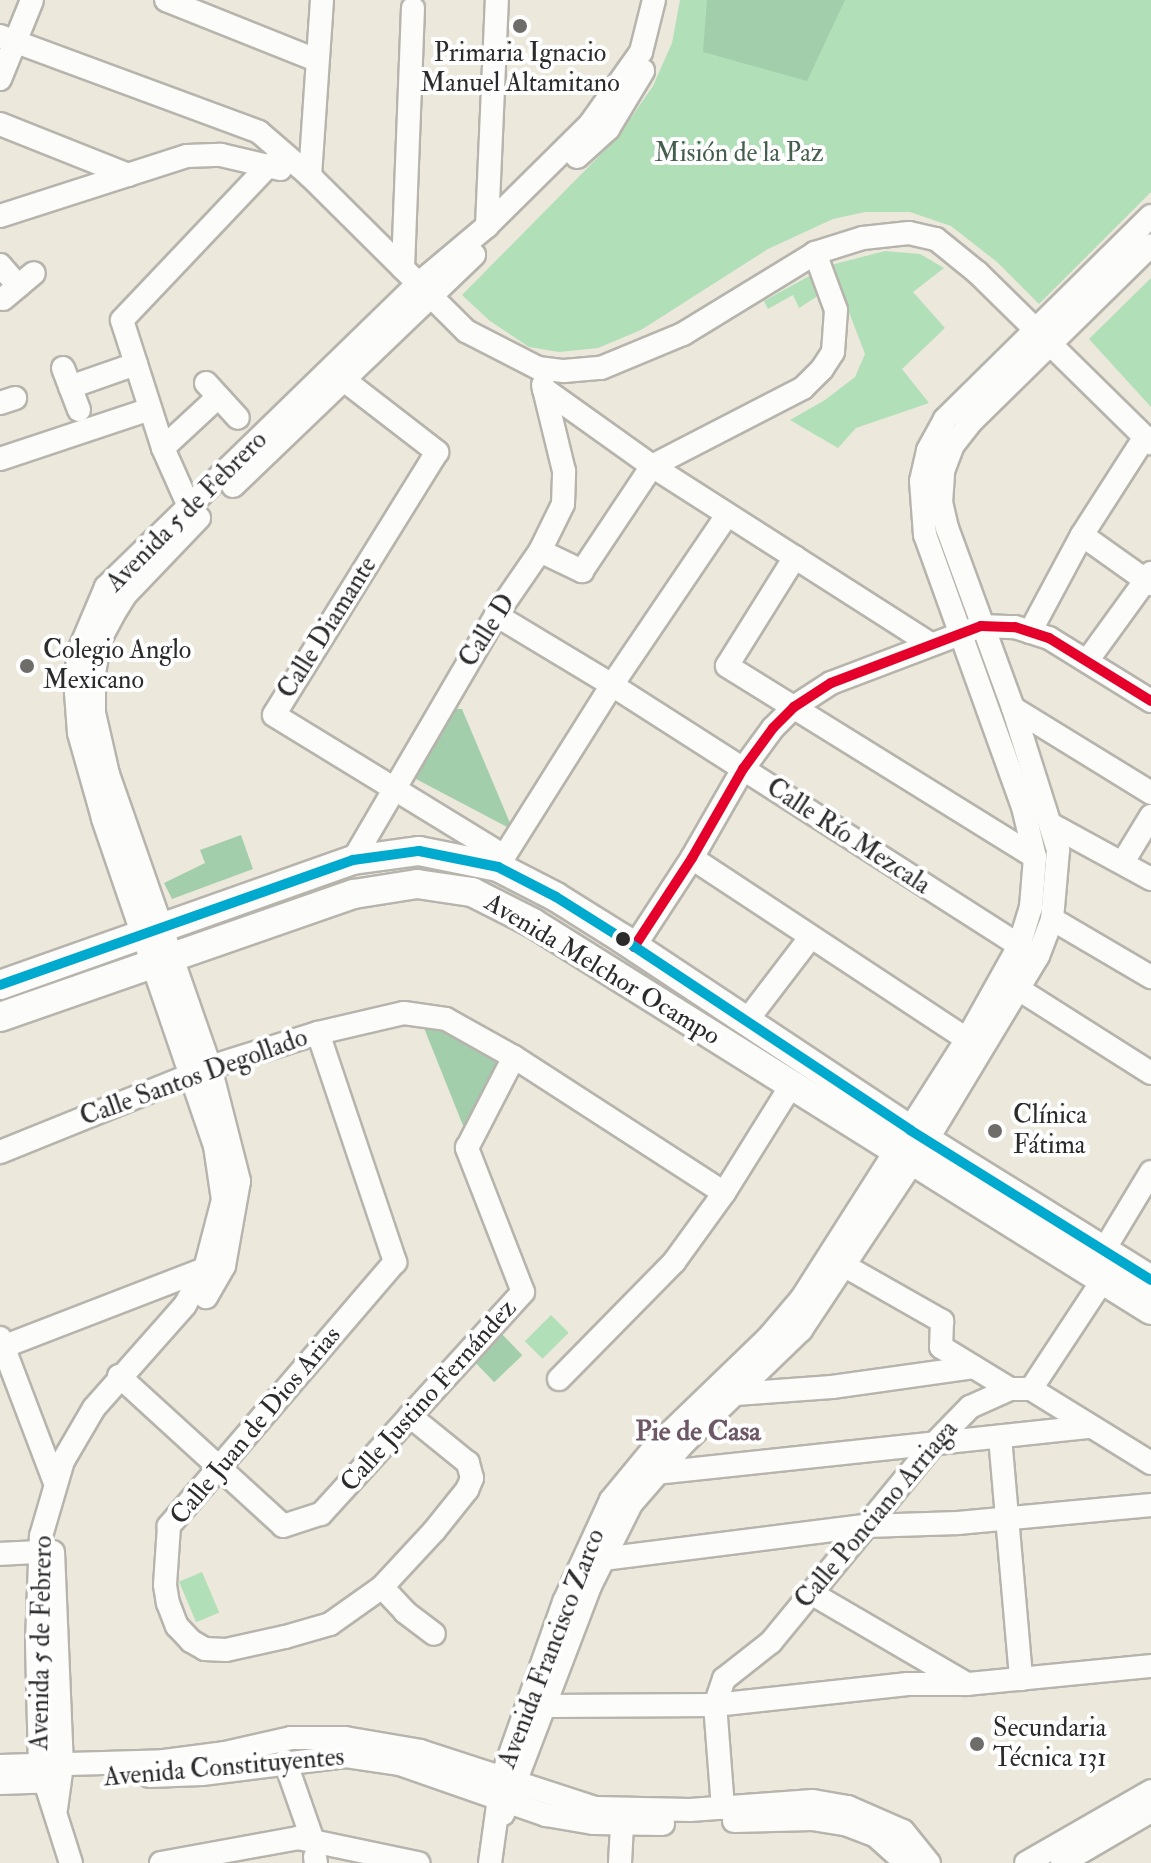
<!DOCTYPE html>
<meta charset="utf-8">
<style>
body{margin:0}
#map{position:relative;width:1151px;height:1863px;overflow:hidden;background:#ece8dc;font-family:"IM FELL Double Pica",serif}
div>[style]{position:absolute}
[style*='--x']{left:calc(var(--x)*1px);top:calc(var(--y)*1px);width:calc(var(--w)*1px);rotate:calc(var(--a)*1deg)}
.green>*{inset:0;background:#b1dfb8;transform-origin:0 0}
.forest>*{inset:0;background:#a3ceab;transform-origin:0 0}
.roads{filter:drop-shadow(2px 0 #b6b4ac) drop-shadow(-2px 0 #b6b4ac) drop-shadow(0 2px #b6b4ac) drop-shadow(0 -2px #b6b4ac)}
.minor>*{height:22px;margin:-11px;padding:0 11px;transform-origin:11px;border-radius:11px;background:#fcfcfa}
.major>*{height:28px;margin:-14px;padding:0 14px;transform-origin:14px;border-radius:14px;background:#fcfcfa}
.bus-1>*{height:10px;margin:-5px;padding:0 5px;transform-origin:5px;border-radius:5px;background:#e4002b}
.bus-2>*{height:10px;margin:-5px;padding:0 5px;transform-origin:5px;border-radius:5px;background:#00a9ce}
.dots>*{width:22px;height:22px;translate:-50% -50%;box-sizing:border-box;border:4px solid #fff;border-radius:50%}
span{translate:-50% -50%;white-space:nowrap;text-align:center;line-height:1.15;-webkit-text-stroke:8px #fff;paint-order:stroke}
.poi-label{font-size:26px;color:#2b2b2b}
.left{translate:0 -50%;text-align:left}
.park-label{font-size:26px;color:#445f4d}
.street-label{font-size:26px;color:#2b2b2b}
.neighbourhood-label{font-size:28px;color:#6e5865;font-weight:700}
</style>
<div id="map">
<div class="green">
<div style="clip-path:polygon(680px 0,1151px 0,1151px 192px,1039px 304px,997px 262px,951px 226px,910px 212px,865px 212px,833px 219px,768px 249px,641px 330px,598px 348px,559px 352px,529px 347px,490px 321px,462px 295px,617px 138px,653px 86px,672px 43px)"></div>
<div style="clip-path:polygon(885px 251px,920px 254px,944px 268px,913px 292px,945px 328px,902px 369px,929px 403px,856px 428px,838px 448px,790px 420px,825px 400px,855px 377px,865px 354px,831px 265px)"></div>
<div style="clip-path:polygon(811px 275px,821px 294px,799px 308px,793px 295px,768px 309px,764px 301px)"></div>
<div style="clip-path:polygon(1151px 278px,1151px 407px,1089px 339px)"></div>
<div style="left:551px;top:1315px;width:25px;height:37px;rotate:45deg"></div>
<div style="left:202px;top:1572px;width:44px;height:25px;rotate:67deg"></div>
</div>
<div class="forest">
<div style="clip-path:polygon(707px 0,845px 0,807px 81px,703px 52px)"></div>
<div style="clip-path:polygon(448px 709px,462px 709px,513px 830px,416px 779px)"></div>
<div style="clip-path:polygon(241px 835px,253px 869px,172px 899px,164px 883px,205px 863px,200px 850px)"></div>
<div style="clip-path:polygon(422px 1023px,448px 1029px,500px 1062px,464px 1128px)"></div>
<div style="left:498px;top:1330px;width:35px;height:39px;rotate:46deg"></div>
</div>
<div class="roads">
<div class="minor">
<div style="--x:166;--y:0;--w:162;--a:21.8"></div>
<div style="--x:0;--y:36;--w:276;--a:20.3"></div>
<div style="--x:259;--y:132;--w:67;--a:40.8"></div>
<div style="--x:310;--y:176;--w:220;--a:44.8"></div>
<div style="--x:466;--y:331;--w:81;--a:27.2"></div>
<div style="--x:538;--y:368;--w:26;--a:7"></div>
<div style="--x:564;--y:371;--w:37;--a:-5"></div>
<div style="--x:601;--y:368;--w:89;--a:-22.5"></div>
<div style="--x:683;--y:334;--w:155;--a:-31.5"></div>
<div style="--x:815;--y:253;--w:50;--a:-17.4"></div>
<div style="--x:863;--y:238;--w:46;--a:-6.2"></div>
<div style="--x:909;--y:233;--w:28;--a:13"></div>
<div style="--x:936;--y:239;--w:54;--a:39"></div>
<div style="--x:978;--y:273;--w:243;--a:44.5"></div>
<div style="--x:0;--y:79;--w:85;--a:-67.9"></div>
<div style="--x:0;--y:124;--w:138;--a:21.7"></div>
<div style="--x:577;--y:157;--w:42;--a:-42.1"></div>
<div style="--x:608;--y:129;--w:68;--a:-58.9"></div>
<div style="--x:310;--y:176;--w:176;--a:-86.1"></div>
<div style="--x:0;--y:216;--w:196;--a:-17.8"></div>
<div style="--x:187;--y:156;--w:34;--a:-2"></div>
<div style="--x:221;--y:155;--w:61;--a:13.3"></div>
<div style="--x:487;--y:226;--w:226;--a:-87.5"></div>
<div style="--x:0;--y:265;--w:28;--a:49"></div>
<div style="--x:403;--y:268;--w:260;--a:-87.8"></div>
<div style="--x:3;--y:299;--w:40;--a:-40"></div>
<div style="--x:63;--y:368;--w:45;--a:69.1"></div>
<div style="--x:344;--y:380;--w:118;--a:37.7"></div>
<div style="--x:437;--y:452;--w:309;--a:121.8"></div>
<div style="--x:274;--y:715;--w:270;--a:31.5"></div>
<div style="--x:206;--y:383;--w:47;--a:47.6"></div>
<div style="--x:543;--y:385;--w:4;--a:76"></div>
<div style="--x:544;--y:389;--w:133;--a:35.5"></div>
<div style="--x:652;--y:466;--w:330;--a:32.6"></div>
<div style="--x:70;--y:387;--w:70;--a:-19.2"></div>
<div style="--x:0;--y:403;--w:16;--a:-18"></div>
<div style="--x:163;--y:448;--w:75;--a:-42.8"></div>
<div style="--x:0;--y:459;--w:158;--a:-18.4"></div>
<div style="--x:233;--y:486;--w:334;--a:-43.8"></div>
<div style="--x:199;--y:518;--w:105;--a:133.8"></div>
<div style="--x:126;--y:594;--w:25;--a:122"></div>
<div style="--x:113;--y:615;--w:27;--a:118"></div>
<div style="--x:100;--y:639;--w:34;--a:100"></div>
<div style="--x:94;--y:672;--w:41;--a:90"></div>
<div style="--x:94;--y:713;--w:63;--a:77.1"></div>
<div style="--x:108;--y:774;--w:310;--a:70.8"></div>
<div style="--x:210;--y:1067;--w:118;--a:75.7"></div>
<div style="--x:239;--y:1181;--w:86;--a:100"></div>
<div style="--x:224;--y:1266;--w:36;--a:120"></div>
<div style="--x:195;--y:520;--w:79;--a:-114"></div>
<div style="--x:163;--y:448;--w:134;--a:-107.8"></div>
<div style="--x:122;--y:320;--w:214;--a:-46.5"></div>
<div style="--x:1082;--y:535;--w:85;--a:35.4"></div>
<div style="--x:540;--y:551;--w:47;--a:25.5"></div>
<div style="--x:582;--y:571;--w:126;--a:-56.3"></div>
<div style="--x:652;--y:466;--w:170;--a:-27.3"></div>
<div style="--x:803;--y:388;--w:27;--a:-45"></div>
<div style="--x:822;--y:369;--w:20;--a:-57"></div>
<div style="--x:833;--y:352;--w:42;--a:-85.9"></div>
<div style="--x:836;--y:310;--w:61;--a:-110.2"></div>
<div style="--x:795;--y:557;--w:128;--a:122"></div>
<div style="--x:727;--y:666;--w:362;--a:31.8"></div>
<div style="--x:496;--y:615;--w:135;--a:31.1"></div>
<div style="--x:612;--y:685;--w:496;--a:32.6"></div>
<div style="--x:1030;--y:632;--w:110;--a:-61.8"></div>
<div style="--x:1082;--y:535;--w:117;--a:-57.3"></div>
<div style="--x:1087;--y:661;--w:109;--a:-54"></div>
<div style="--x:1013;--y:708;--w:162;--a:31.6"></div>
<div style="--x:1052;--y:825;--w:113;--a:28.6"></div>
<div style="--x:692;--y:858;--w:329;--a:33.4"></div>
<div style="--x:967;--y:1039;--w:13;--a:63"></div>
<div style="--x:353;--y:860;--w:284;--a:-59.7"></div>
<div style="--x:496;--y:615;--w:78;--a:-55.5"></div>
<div style="--x:540;--y:551;--w:52;--a:-63.9"></div>
<div style="--x:563;--y:504;--w:33;--a:-88"></div>
<div style="--x:564;--y:471;--w:84;--a:-103.7"></div>
<div style="--x:1123;--y:862;--w:54;--a:-58.7"></div>
<div style="--x:498;--y:866;--w:214;--a:-57.8"></div>
<div style="--x:612;--y:685;--w:205;--a:-55.9"></div>
<div style="--x:1052;--y:919;--w:115;--a:30.4"></div>
<div style="--x:634;--y:947;--w:106;--a:-56.9"></div>
<div style="--x:692;--y:858;--w:103;--a:-60.2"></div>
<div style="--x:743;--y:769;--w:51;--a:-53.8"></div>
<div style="--x:773;--y:728;--w:30;--a:-45"></div>
<div style="--x:794;--y:707;--w:44;--a:-33"></div>
<div style="--x:831;--y:683;--w:160;--a:-20.8"></div>
<div style="--x:981;--y:626;--w:34;--a:2"></div>
<div style="--x:1015;--y:627;--w:36;--a:18"></div>
<div style="--x:1049;--y:638;--w:120;--a:31.7"></div>
<div style="--x:1020;--y:990;--w:155;--a:32.4"></div>
<div style="--x:748;--y:1019;--w:102;--a:-52.6"></div>
<div style="--x:318;--y:1033;--w:242;--a:71.4"></div>
<div style="--x:395;--y:1262;--w:348;--a:130.6"></div>
<div style="--x:169;--y:1526;--w:59;--a:93.9"></div>
<div style="--x:165;--y:1585;--w:18;--a:81"></div>
<div style="--x:168;--y:1603;--w:25;--a:69"></div>
<div style="--x:177;--y:1626;--w:21;--a:47"></div>
<div style="--x:191;--y:1641;--w:16;--a:30"></div>
<div style="--x:205;--y:1649;--w:21;--a:3"></div>
<div style="--x:226;--y:1650;--w:60;--a:-12.4"></div>
<div style="--x:285;--y:1637;--w:47;--a:-16.1"></div>
<div style="--x:330;--y:1624;--w:64;--a:-35.4"></div>
<div style="--x:382;--y:1587;--w:76;--a:-47.1"></div>
<div style="--x:434;--y:1531;--w:53;--a:-51.2"></div>
<div style="--x:467;--y:1490;--w:13;--a:-67"></div>
<div style="--x:472;--y:1478;--w:16;--a:-105"></div>
<div style="--x:468;--y:1463;--w:75;--a:-141"></div>
<div style="--x:0;--y:1152;--w:227;--a:-22"></div>
<div style="--x:210;--y:1067;--w:113;--a:-17.5"></div>
<div style="--x:318;--y:1033;--w:88;--a:-13.1"></div>
<div style="--x:404;--y:1013;--w:42;--a:8.1"></div>
<div style="--x:446;--y:1019;--w:78;--a:29.2"></div>
<div style="--x:514;--y:1057;--w:250;--a:32.9"></div>
<div style="--x:1104;--y:1250;--w:91;--a:-58.9"></div>
<div style="--x:845;--y:1266;--w:112;--a:29.6"></div>
<div style="--x:942;--y:1321;--w:26;--a:92"></div>
<div style="--x:941;--y:1347;--w:81;--a:31.3"></div>
<div style="--x:0;--y:1338;--w:155;--a:69.2"></div>
<div style="--x:0;--y:1348;--w:220;--a:-21.1"></div>
<div style="--x:119;--y:1376;--w:222;--a:42.4"></div>
<div style="--x:283;--y:1526;--w:40;--a:-18"></div>
<div style="--x:321;--y:1514;--w:300;--a:-47.7"></div>
<div style="--x:523;--y:1292;--w:155;--a:-111.3"></div>
<div style="--x:467;--y:1148;--w:102;--a:-62.7"></div>
<div style="--x:559;--y:1379;--w:164;--a:-45.5"></div>
<div style="--x:674;--y:1262;--w:85;--a:-54.1"></div>
<div style="--x:724;--y:1193;--w:128;--a:-58"></div>
<div style="--x:1031;--y:1389;--w:131;--a:-56.6"></div>
<div style="--x:736;--y:1394;--w:96;--a:-4.2"></div>
<div style="--x:832;--y:1387;--w:143;--a:-8"></div>
<div style="--x:1000;--y:1437;--w:243;--a:85"></div>
<div style="--x:657;--y:1473;--w:436;--a:-6.1"></div>
<div style="--x:53;--y:1552;--w:213;--a:87.6"></div>
<div style="--x:62;--y:1765;--w:44;--a:97.8"></div>
<div style="--x:0;--y:1554;--w:39;--a:-3"></div>
<div style="--x:603;--y:1559;--w:265;--a:-7.2"></div>
<div style="--x:866;--y:1526;--w:92;--a:-1.9"></div>
<div style="--x:958;--y:1523;--w:194;--a:-5.3"></div>
<div style="--x:382;--y:1587;--w:34;--a:47"></div>
<div style="--x:405;--y:1612;--w:36;--a:37"></div>
<div style="--x:811;--y:1593;--w:178;--a:30.3"></div>
<div style="--x:547;--y:1706;--w:168;--a:-0.3"></div>
<div style="--x:715;--y:1705;--w:194;--a:-6.2"></div>
<div style="--x:908;--y:1684;--w:59;--a:0"></div>
<div style="--x:967;--y:1684;--w:185;--a:-5.6"></div>
<div style="--x:285;--y:1761;--w:85;--a:70.7"></div>
<div style="--x:0;--y:1766;--w:164;--a:-1.7"></div>
<div style="--x:164;--y:1761;--w:62;--a:-7.5"></div>
<div style="--x:225;--y:1753;--w:68;--a:-12.8"></div>
<div style="--x:291;--y:1738;--w:54;--a:0"></div>
<div style="--x:345;--y:1738;--w:76;--a:9.8"></div>
<div style="--x:420;--y:1751;--w:184;--a:18"></div>
<div style="--x:595;--y:1808;--w:95;--a:1.2"></div>
<div style="--x:690;--y:1810;--w:123;--a:-4.2"></div>
<div style="--x:813;--y:1801;--w:36;--a:10"></div>
<div style="--x:848;--y:1807;--w:60;--a:23.6"></div>
<div style="--x:903;--y:1831;--w:41;--a:50.9"></div>
<div style="--x:149;--y:1776;--w:53;--a:-2.2"></div>
<div style="--x:202;--y:1774;--w:145;--a:-7.1"></div>
<div style="--x:346;--y:1756;--w:55;--a:8.4"></div>
<div style="--x:400;--y:1764;--w:155;--a:19.3"></div>
<div style="--x:546;--y:1815;--w:49;--a:9.5"></div>
<div style="--x:594;--y:1823;--w:69;--a:0.8"></div>
<div style="--x:0;--y:1783;--w:59;--a:-1.9"></div>
<div style="--x:723;--y:1808;--w:103;--a:-94.4"></div>
<div style="--x:715;--y:1705;--w:28;--a:-71"></div>
<div style="--x:724;--y:1679;--w:60;--a:-38.2"></div>
<div style="--x:771;--y:1642;--w:255;--a:-50.6"></div>
<div style="--x:933;--y:1445;--w:53;--a:-45.8"></div>
<div style="--x:970;--y:1407;--w:44;--a:-24.2"></div>
<div style="--x:1010;--y:1389;--w:21;--a:0"></div>
<div style="--x:1031;--y:1389;--w:141;--a:31.7"></div>
<div style="--x:503;--y:1814;--w:244;--a:-69.1"></div>
<div style="--x:590;--y:1586;--w:92;--a:-63.4"></div>
<div style="--x:631;--y:1504;--w:81;--a:-49"></div>
<div style="--x:684;--y:1443;--w:163;--a:-44"></div>
<div style="--x:801;--y:1330;--w:228;--a:-56.4"></div>
<div style="--x:927;--y:1140;--w:215;--a:-58.9"></div>
<div style="--x:1038;--y:956;--w:40;--a:-69"></div>
<div style="--x:1052;--y:919;--w:69;--a:-85"></div>
<div style="--x:1058;--y:850;--w:149;--a:-107.6"></div>
<div style="--x:1013;--y:708;--w:192;--a:-110.1"></div>
<div style="--x:947;--y:528;--w:26;--a:-103"></div>
<div style="--x:941;--y:503;--w:32;--a:-86"></div>
<div style="--x:943;--y:471;--w:28;--a:-69"></div>
<div style="--x:953;--y:445;--w:29;--a:-52"></div>
<div style="--x:971;--y:422;--w:252;--a:-44.5"></div>
<div style="--x:734;--y:1821;--w:78;--a:-1.5"></div>
<div style="--x:812;--y:1819;--w:33;--a:9"></div>
<div style="--x:845;--y:1824;--w:33;--a:21"></div>
<div style="--x:876;--y:1836;--w:40;--a:42"></div>
<div style="--x:315;--y:1857;--w:6;--a:81"></div>
<div style="--x:71;--y:1863;--w:102;--a:-107.7"></div>
<div style="--x:40;--y:1766;--w:123;--a:-91.4"></div>
<div style="--x:37;--y:1643;--w:107;--a:-87.9"></div>
<div style="--x:41;--y:1536;--w:78;--a:-73.7"></div>
<div style="--x:63;--y:1461;--w:61;--a:-59.7"></div>
<div style="--x:94;--y:1408;--w:137;--a:-48.5"></div>
<div style="--x:185;--y:1305;--w:41;--a:-60.9"></div>
<div style="--x:205;--y:1269;--w:71;--a:-75.4"></div>
<div style="--x:223;--y:1200;--w:55;--a:-98.4"></div>
<div style="--x:215;--y:1146;--w:347;--a:-108.9"></div>
<div style="--x:103;--y:818;--w:88;--a:-105.8"></div>
<div style="--x:79;--y:733;--w:41;--a:-94.2"></div>
<div style="--x:76;--y:692;--w:39;--a:-87"></div>
<div style="--x:78;--y:653;--w:72;--a:-67"></div>
<div style="--x:106;--y:587;--w:435;--a:-44.2"></div>
<div style="--x:418;--y:284;--w:90;--a:-40"></div>
<div style="--x:487;--y:226;--w:145;--a:-44.7"></div>
<div style="--x:590;--y:124;--w:88;--a:-54.7"></div>
<div style="--x:641;--y:52;--w:54;--a:-76"></div>
<div style="--x:161;--y:1863;--w:139;--a:-10.3"></div>
<div style="--x:298;--y:1838;--w:123;--a:11.8"></div>
<div style="--x:490;--y:1863;--w:87;--a:-82.1"></div>
<div style="--x:502;--y:1777;--w:186;--a:-70.5"></div>
<div style="--x:564;--y:1602;--w:112;--a:-65.3"></div>
<div style="--x:611;--y:1500;--w:67;--a:-50.4"></div>
<div style="--x:654;--y:1448;--w:158;--a:-44"></div>
<div style="--x:768;--y:1338;--w:52;--a:-49.6"></div>
<div style="--x:802;--y:1298;--w:307;--a:-57.5"></div>
<div style="--x:967;--y:1039;--w:107;--a:-60.8"></div>
<div style="--x:1019;--y:946;--w:41;--a:-72.9"></div>
<div style="--x:1031;--y:907;--w:50;--a:-85.4"></div>
<div style="--x:1035;--y:857;--w:51;--a:-103.5"></div>
<div style="--x:1023;--y:807;--w:289;--a:-109.8"></div>
<div style="--x:925;--y:535;--w:54;--a:-94.2"></div>
<div style="--x:921;--y:481;--w:32;--a:-77"></div>
<div style="--x:928;--y:450;--w:35;--a:-61"></div>
<div style="--x:945;--y:419;--w:289;--a:-44.6"></div>
<div style="--x:620;--y:1863;--w:38;--a:-87"></div>
<div style="--x:1026;--y:1863;--w:144;--a:-29.9"></div>
<div style="--x:1062;--y:1863;--w:103;--a:-30.3"></div>
</div>
<div class="major">
<div style="--x:0;--y:985;--w:374;--a:-19.5"></div>
<div style="--x:353;--y:860;--w:67;--a:-7.8"></div>
<div style="--x:419;--y:851;--w:81;--a:11.4"></div>
<div style="--x:498;--y:867;--w:65;--a:27.3"></div>
<div style="--x:556;--y:897;--w:79;--a:32.1"></div>
<div style="--x:623;--y:939;--w:345;--a:33.6"></div>
<div style="--x:910;--y:1130;--w:284;--a:31.9"></div>
<div style="--x:0;--y:1017;--w:375;--a:-19.2"></div>
<div style="--x:354;--y:894;--w:64;--a:-9"></div>
<div style="--x:417;--y:884;--w:56;--a:8.3"></div>
<div style="--x:472;--y:892;--w:68;--a:26.9"></div>
<div style="--x:533;--y:923;--w:729;--a:32.06"></div>
</div>
</div>
<div class="bus-1">
<div style="--x:634;--y:947;--w:106;--a:-56.9"></div>
<div style="--x:692;--y:858;--w:103;--a:-60.2"></div>
<div style="--x:743;--y:769;--w:51;--a:-53.8"></div>
<div style="--x:773;--y:728;--w:30;--a:-45"></div>
<div style="--x:794;--y:707;--w:44;--a:-33"></div>
<div style="--x:831;--y:683;--w:160;--a:-20.8"></div>
<div style="--x:981;--y:626;--w:34;--a:2"></div>
<div style="--x:1015;--y:627;--w:36;--a:18"></div>
<div style="--x:1049;--y:638;--w:120;--a:31.7"></div>
</div>
<div class="bus-2">
<div style="--x:0;--y:985;--w:374;--a:-19.5"></div>
<div style="--x:353;--y:860;--w:67;--a:-7.8"></div>
<div style="--x:419;--y:851;--w:81;--a:11.4"></div>
<div style="--x:498;--y:867;--w:65;--a:27.3"></div>
<div style="--x:556;--y:897;--w:79;--a:32.1"></div>
<div style="--x:623;--y:939;--w:345;--a:33.6"></div>
<div style="--x:910;--y:1130;--w:284;--a:31.9"></div>
</div>
<div class="dots">
<div style="left:520px;top:26px;background:#6f6d69"></div>
<div style="left:27px;top:666px;background:#6f6d69"></div>
<div style="left:623px;top:939px;background:#2b2b2b"></div>
<div style="left:995px;top:1131px;background:#6f6d69"></div>
<div style="left:977px;top:1744px;background:#6f6d69"></div>
</div>
<div class="poi-label">
<span style="left:520px;top:69px">Primaria Ignacio<br>Manuel Altamitano</span>
<span class="left" style="left:43px;top:666px">Colegio Anglo<br>Mexicano</span>
<span class="left" style="left:1013px;top:1131px">Clínica<br>Fátima</span>
<span class="left" style="left:993px;top:1744px">Secundaria<br>Técnica 131</span>
</div>
<div class="park-label">
<span style="left:739px;top:154px">Misión de la Paz</span>
</div>
<div class="street-label">
<span style="left:187px;top:512px;rotate:-45deg">Avenida 5 de Febrero</span>
<span style="left:328px;top:628px;rotate:-58deg">Calle Diamante</span>
<span style="left:488px;top:631px;rotate:-58deg">Calle D</span>
<span style="left:848px;top:837px;rotate:33deg">Calle Río Mezcala</span>
<span style="left:602px;top:970px;rotate:31deg">Avenida Melchor Ocampo</span>
<span style="left:194px;top:1078px;rotate:-20deg">Calle Santos Degollado</span>
<span style="left:429px;top:1396px;rotate:-48deg">Calle Justino Fernández</span>
<span style="left:256px;top:1426px;rotate:-50deg">Calle Juan de Dios Arias</span>
<span style="left:877px;top:1515px;rotate:-50deg">Calle Ponciano Arriaga</span>
<span style="left:42px;top:1643px;rotate:-89deg">Avenida 5 de Febrero</span>
<span style="left:552px;top:1649px;rotate:-69deg">Avenida Francisco Zarco</span>
<span style="left:224px;top:1768px;rotate:-5deg">Avenida Constituyentes</span>
</div>
<div class="neighbourhood-label">
<span style="left:698px;top:1432px">Pie de Casa</span>
</div>
</div>
